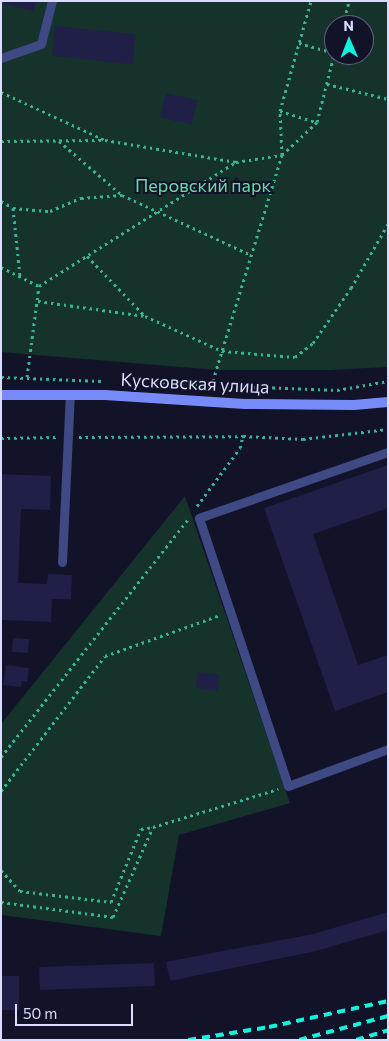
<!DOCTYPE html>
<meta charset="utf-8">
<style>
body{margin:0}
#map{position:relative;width:389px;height:1041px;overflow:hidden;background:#121228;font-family:Commissioner,sans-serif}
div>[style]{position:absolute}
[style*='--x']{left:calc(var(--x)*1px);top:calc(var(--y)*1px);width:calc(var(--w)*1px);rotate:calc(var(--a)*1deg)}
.green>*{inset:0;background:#15322b}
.building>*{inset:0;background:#1f1f48;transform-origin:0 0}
.path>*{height:3px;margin-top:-1.5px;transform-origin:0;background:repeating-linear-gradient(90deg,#37b596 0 2.5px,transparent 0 6.5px)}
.lane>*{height:9px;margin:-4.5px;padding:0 4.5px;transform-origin:4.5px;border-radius:4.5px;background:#3f4984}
.secondary>*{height:10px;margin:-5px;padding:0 5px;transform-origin:5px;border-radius:5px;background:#778bf8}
.rail>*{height:4px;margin-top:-2px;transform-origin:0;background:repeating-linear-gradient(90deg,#11f3df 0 8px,transparent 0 14px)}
span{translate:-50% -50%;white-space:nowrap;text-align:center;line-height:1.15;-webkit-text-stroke:4px #121228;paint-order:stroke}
.park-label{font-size:18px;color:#69dba9}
.street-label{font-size:18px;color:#daddfd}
.frame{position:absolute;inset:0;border:2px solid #daddfd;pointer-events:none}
.north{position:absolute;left:324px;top:15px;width:50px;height:50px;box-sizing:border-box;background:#121228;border:1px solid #62637d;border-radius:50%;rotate:359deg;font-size:14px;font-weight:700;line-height:20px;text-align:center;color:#daddfd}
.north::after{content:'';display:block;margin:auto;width:18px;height:22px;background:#11f3df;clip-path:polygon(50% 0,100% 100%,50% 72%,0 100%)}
.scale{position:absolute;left:15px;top:1004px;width:118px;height:22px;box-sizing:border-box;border:2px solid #daddfd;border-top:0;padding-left:6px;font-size:15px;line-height:18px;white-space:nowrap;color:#daddfd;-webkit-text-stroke:4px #121228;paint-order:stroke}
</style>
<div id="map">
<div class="green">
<div style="clip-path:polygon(evenodd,1px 1px,388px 1px,388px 367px,330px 370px,216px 370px,1px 352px,1px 1px,334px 25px,364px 25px,364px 55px,334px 55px,334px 25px)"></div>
<div style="clip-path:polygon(185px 496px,290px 803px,179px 835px,161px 936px,1px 915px,1px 724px)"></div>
</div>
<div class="building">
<div style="clip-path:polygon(4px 1px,36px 1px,33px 11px,4px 4px)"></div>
<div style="left:55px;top:26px;width:81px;height:30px;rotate:6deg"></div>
<div style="left:166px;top:93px;width:32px;height:25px;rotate:13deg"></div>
<div style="clip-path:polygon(388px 465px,388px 508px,313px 534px,358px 665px,388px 655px,388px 692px,335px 711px,264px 508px)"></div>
<div style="clip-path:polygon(1px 474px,51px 476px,50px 510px,21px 509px,18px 583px,47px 584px,48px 574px,72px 575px,71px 599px,52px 599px,51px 622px,1px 620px)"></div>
<div style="left:13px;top:638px;width:16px;height:14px;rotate:4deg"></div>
<div style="clip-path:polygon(6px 665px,29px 668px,27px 682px,22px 681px,21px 687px,3px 685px)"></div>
<div style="left:198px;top:672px;width:22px;height:16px;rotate:8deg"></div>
<div style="clip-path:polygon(388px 912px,388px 930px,316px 951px,170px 981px,166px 962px,313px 934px)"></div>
<div style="left:154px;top:963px;width:23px;height:115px;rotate:88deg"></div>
<div style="left:1px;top:976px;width:18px;height:34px"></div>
</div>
<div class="path">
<div style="--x:343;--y:25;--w:25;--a:-76"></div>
<div style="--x:299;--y:43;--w:36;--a:16"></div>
<div style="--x:327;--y:84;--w:63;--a:13.8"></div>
<div style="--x:1;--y:92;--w:115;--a:24.8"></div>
<div style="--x:105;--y:140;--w:133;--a:9.5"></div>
<div style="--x:280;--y:111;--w:38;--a:17"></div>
<div style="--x:1;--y:141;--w:101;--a:-0.6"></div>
<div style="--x:59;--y:141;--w:83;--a:40.6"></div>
<div style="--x:122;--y:195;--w:142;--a:24.9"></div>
<div style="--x:1;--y:201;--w:14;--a:30"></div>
<div style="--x:13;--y:208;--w:37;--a:5"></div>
<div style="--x:50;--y:211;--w:34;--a:-23"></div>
<div style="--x:81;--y:198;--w:41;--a:-4.2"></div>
<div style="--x:13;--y:208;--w:68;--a:84.1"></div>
<div style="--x:87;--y:256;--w:83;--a:46"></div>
<div style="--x:1;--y:267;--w:42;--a:26.6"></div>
<div style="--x:38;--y:301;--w:108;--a:8"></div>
<div style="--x:145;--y:316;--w:85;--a:24.4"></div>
<div style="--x:222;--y:351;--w:73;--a:4.7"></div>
<div style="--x:295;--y:357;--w:23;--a:-38"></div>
<div style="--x:313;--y:343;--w:67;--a:-55.4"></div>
<div style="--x:351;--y:288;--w:74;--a:-60"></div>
<div style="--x:1;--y:377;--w:100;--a:2.3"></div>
<div style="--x:27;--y:377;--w:92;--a:-82.5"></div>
<div style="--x:39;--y:286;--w:233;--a:-32.2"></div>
<div style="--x:236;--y:162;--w:47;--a:-8.7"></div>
<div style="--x:282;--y:155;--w:48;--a:-43.3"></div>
<div style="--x:317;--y:122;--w:69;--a:-75.8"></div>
<div style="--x:149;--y:383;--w:188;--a:2.1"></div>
<div style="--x:337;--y:390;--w:52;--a:-10"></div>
<div style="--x:211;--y:387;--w:243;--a:-73"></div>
<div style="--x:282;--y:155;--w:44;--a:-92.6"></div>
<div style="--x:280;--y:111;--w:114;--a:-74.3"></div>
<div style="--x:79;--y:437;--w:164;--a:-0.3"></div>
<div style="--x:243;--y:436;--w:60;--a:2.9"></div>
<div style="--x:303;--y:439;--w:86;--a:-6.7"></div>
<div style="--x:1;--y:438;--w:57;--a:-1"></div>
<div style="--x:197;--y:506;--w:72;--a:-53.4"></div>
<div style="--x:240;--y:448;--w:12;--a:-76"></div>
<div style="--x:1;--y:757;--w:303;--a:-51.8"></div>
<div style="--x:1;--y:791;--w:170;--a:-52.4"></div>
<div style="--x:105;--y:656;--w:122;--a:-19.6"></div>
<div style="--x:1;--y:870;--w:28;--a:48"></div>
<div style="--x:20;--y:891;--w:92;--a:6.9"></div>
<div style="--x:111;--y:902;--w:79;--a:-67.7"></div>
<div style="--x:141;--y:829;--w:12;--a:-9"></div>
<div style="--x:1;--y:902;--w:113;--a:7.6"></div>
<div style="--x:113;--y:917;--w:98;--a:-66"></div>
<div style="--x:153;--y:827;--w:131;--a:-16.9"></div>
</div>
<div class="lane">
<div style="--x:1;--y:58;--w:42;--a:-19.3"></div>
<div style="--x:41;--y:44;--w:44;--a:-75.7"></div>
<div style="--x:388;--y:452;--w:200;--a:160.8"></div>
<div style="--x:199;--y:518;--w:282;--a:71.6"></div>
<div style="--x:288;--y:786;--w:107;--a:-20.3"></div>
<div style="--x:62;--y:562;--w:168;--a:-87.3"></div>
</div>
<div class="secondary">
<div style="--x:1;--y:395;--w:104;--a:0"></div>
<div style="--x:105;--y:395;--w:140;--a:3.7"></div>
<div style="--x:245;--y:404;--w:109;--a:0.5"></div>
<div style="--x:354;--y:405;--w:34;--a:-5"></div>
</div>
<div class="rail">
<div style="--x:188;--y:1040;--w:82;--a:-9.1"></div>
<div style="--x:269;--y:1027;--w:122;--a:-12.3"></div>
<div style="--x:299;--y:1040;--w:92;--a:-15.1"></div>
<div style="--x:356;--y:1040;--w:34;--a:-17"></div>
</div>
<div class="park-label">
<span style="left:203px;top:185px">Перовский парк</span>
</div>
<div class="street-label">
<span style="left:195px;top:383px;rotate:3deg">Кусковская улица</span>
</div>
<div class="frame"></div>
<div class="north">N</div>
<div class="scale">50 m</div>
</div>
